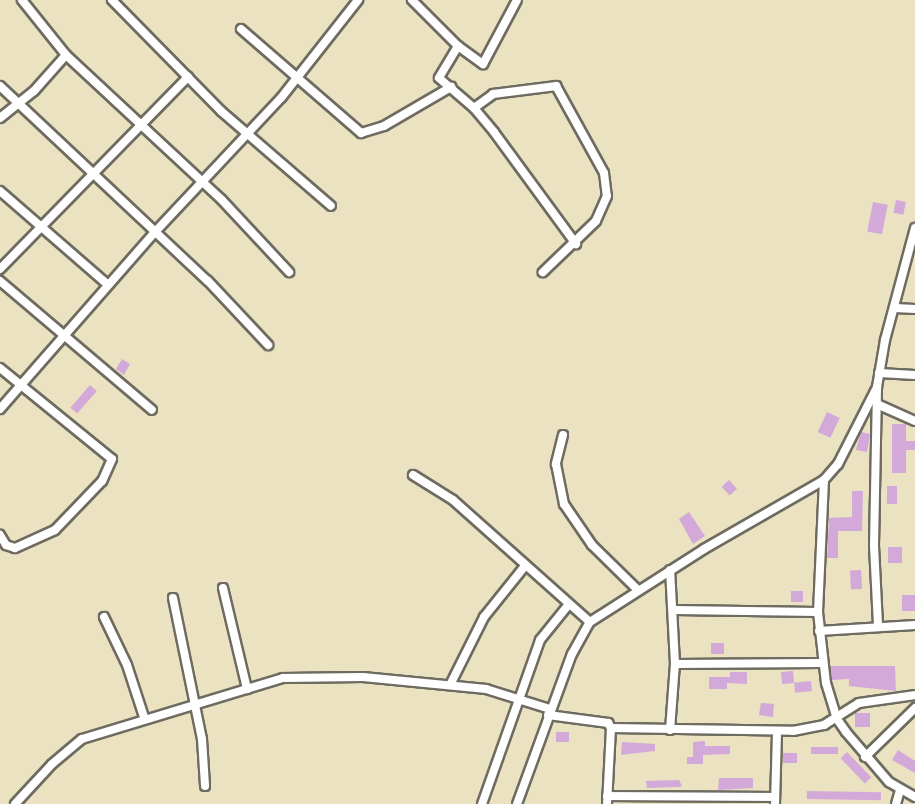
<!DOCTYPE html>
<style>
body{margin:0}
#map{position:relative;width:915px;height:804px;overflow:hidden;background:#eae2c1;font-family:"Indie Flower",sans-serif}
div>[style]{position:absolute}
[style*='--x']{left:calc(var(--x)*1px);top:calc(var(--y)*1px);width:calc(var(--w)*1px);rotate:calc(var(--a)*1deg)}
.building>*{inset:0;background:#d3a9da;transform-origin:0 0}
.roads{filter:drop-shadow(2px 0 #6e6b60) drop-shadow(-2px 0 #6e6b60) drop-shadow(0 2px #6e6b60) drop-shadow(0 -2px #6e6b60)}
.minor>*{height:8px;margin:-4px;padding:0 4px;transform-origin:4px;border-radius:4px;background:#fff}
span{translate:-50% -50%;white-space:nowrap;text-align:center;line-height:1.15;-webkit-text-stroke:6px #fff;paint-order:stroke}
</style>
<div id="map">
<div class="building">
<div style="left:896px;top:200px;width:10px;height:13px;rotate:11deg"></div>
<div style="left:873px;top:202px;width:15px;height:30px;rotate:11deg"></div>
<div style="clip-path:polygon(122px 359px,130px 364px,124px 375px,116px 369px)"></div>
<div style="left:90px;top:385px;width:9px;height:30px;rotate:41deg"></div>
<div style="left:827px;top:412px;width:14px;height:22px;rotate:25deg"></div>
<div style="clip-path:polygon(892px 424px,906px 424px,906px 441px,915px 441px,915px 450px,906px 450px,906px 473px,892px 473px)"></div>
<div style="clip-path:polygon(861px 432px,870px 434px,867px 452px,856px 450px)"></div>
<div style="left:729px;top:480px;width:12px;height:10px;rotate:48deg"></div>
<div style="left:887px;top:486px;width:10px;height:18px"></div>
<div style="clip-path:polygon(852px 491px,863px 491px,862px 531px,838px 531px,838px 558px,827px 558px,829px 518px,852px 517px)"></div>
<div style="clip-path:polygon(689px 512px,705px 536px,693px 544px,679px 519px)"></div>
<div style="left:888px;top:547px;width:14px;height:16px"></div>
<div style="left:861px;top:570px;width:19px;height:11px;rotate:87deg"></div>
<div style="left:791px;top:591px;width:12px;height:11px"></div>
<div style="left:902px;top:595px;width:13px;height:16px"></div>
<div style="left:711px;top:643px;width:13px;height:11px"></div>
<div style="clip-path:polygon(830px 666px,895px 666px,896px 691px,849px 686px,849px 679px,832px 680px)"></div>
<div style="left:793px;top:671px;width:12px;height:12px;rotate:85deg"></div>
<div style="clip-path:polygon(730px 672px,747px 672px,747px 684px,727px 683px,727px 689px,709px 689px,709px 677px,730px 677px)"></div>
<div style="left:811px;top:681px;width:10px;height:17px;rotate:84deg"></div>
<div style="clip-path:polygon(761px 703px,774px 704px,773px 717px,759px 715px)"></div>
<div style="left:855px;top:713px;width:15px;height:14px"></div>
<div style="left:556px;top:732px;width:13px;height:10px"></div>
<div style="clip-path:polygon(705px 741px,705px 746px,730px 746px,730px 754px,703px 755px,703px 764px,687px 764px,687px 757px,693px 757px,693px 742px)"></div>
<div style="clip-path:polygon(622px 742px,655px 744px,655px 751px,621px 755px)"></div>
<div style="left:838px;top:747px;width:7px;height:27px;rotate:90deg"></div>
<div style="clip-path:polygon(898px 750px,915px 761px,915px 773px,892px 760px)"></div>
<div style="left:847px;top:752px;width:35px;height:9px;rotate:46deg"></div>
<div style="left:783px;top:753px;width:14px;height:10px"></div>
<div style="clip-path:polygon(719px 778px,753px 778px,753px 788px,718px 790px)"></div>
<div style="clip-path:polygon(679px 780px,682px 786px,679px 787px,647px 788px,646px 781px)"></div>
<div style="left:807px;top:791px;width:74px;height:8px;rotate:1deg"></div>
</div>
<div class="roads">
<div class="minor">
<div style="--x:22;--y:0;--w:70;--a:51.3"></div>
<div style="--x:66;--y:55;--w:212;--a:42.9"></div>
<div style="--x:221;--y:199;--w:100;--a:47"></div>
<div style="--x:112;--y:0;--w:156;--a:45.5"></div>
<div style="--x:221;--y:111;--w:145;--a:40.8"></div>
<div style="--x:412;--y:0;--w:65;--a:45"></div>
<div style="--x:458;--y:46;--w:31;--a:36"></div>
<div style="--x:483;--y:64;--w:72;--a:-62"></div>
<div style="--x:241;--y:29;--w:159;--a:40.9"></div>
<div style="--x:361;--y:133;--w:24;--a:-17"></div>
<div style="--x:384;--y:126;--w:78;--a:-30.2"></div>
<div style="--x:458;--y:46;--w:37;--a:121"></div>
<div style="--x:439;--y:78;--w:46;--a:40.6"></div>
<div style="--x:474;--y:108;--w:31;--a:50"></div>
<div style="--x:494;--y:132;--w:139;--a:53.8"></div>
<div style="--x:0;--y:86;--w:285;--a:43.2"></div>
<div style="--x:208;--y:281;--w:88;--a:46.8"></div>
<div style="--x:474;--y:108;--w:24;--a:-36"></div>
<div style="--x:493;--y:94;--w:64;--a:-7.2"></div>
<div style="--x:556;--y:86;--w:99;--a:61.1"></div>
<div style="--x:604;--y:173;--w:23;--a:83"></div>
<div style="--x:607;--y:196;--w:27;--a:114"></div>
<div style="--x:596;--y:221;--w:74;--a:136.1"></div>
<div style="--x:0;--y:118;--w:43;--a:-38.5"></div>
<div style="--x:34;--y:91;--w:48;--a:-48.4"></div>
<div style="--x:0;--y:191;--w:143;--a:41"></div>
<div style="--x:0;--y:269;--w:269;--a:-45.6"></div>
<div style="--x:0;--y:281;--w:199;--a:40.3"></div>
<div style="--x:895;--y:308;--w:20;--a:3"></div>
<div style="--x:0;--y:368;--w:144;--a:39.1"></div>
<div style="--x:112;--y:459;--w:24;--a:114"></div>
<div style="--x:102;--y:481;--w:68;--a:133.8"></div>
<div style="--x:55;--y:530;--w:44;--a:155.8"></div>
<div style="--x:15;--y:548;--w:9;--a:-162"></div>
<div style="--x:6;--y:545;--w:12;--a:-121"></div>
<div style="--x:879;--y:373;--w:36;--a:3"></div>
<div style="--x:879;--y:405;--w:39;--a:24"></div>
<div style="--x:0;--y:409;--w:235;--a:-48.8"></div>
<div style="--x:155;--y:232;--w:184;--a:-46.8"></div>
<div style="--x:281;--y:98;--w:125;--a:-51.8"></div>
<div style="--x:563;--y:435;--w:30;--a:104"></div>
<div style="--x:556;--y:464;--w:41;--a:78.7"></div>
<div style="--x:564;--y:504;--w:50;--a:55.7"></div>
<div style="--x:592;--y:545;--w:64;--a:44.4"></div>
<div style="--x:413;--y:475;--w:47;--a:32"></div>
<div style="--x:453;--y:500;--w:183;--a:41.7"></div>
<div style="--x:824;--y:480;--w:132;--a:92.6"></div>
<div style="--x:818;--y:612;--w:71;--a:83.6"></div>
<div style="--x:826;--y:683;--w:38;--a:73"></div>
<div style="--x:837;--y:719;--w:16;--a:55"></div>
<div style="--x:846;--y:732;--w:66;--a:49.3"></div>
<div style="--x:889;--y:782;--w:30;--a:30"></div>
<div style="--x:223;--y:588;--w:104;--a:76.6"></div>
<div style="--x:173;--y:598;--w:144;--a:78.4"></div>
<div style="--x:202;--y:739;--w:47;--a:86.3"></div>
<div style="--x:674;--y:610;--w:144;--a:0.8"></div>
<div style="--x:104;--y:617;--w:53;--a:64.4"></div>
<div style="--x:127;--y:665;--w:55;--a:71.9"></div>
<div style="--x:878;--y:625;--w:80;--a:-92.9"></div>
<div style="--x:874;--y:545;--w:158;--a:-88.9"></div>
<div style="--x:877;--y:387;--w:48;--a:-80.3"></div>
<div style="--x:885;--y:340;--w:116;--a:-75"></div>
<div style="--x:819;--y:631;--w:96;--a:-3.6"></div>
<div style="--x:675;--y:664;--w:147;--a:-0.4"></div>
<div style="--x:450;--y:685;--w:76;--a:-63.4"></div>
<div style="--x:484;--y:617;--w:65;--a:-51.2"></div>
<div style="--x:548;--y:715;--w:61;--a:7.6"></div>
<div style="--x:608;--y:723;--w:6;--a:59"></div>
<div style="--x:611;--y:728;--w:76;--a:93"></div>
<div style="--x:611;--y:728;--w:182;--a:0.9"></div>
<div style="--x:793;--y:731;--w:32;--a:-11"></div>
<div style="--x:824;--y:725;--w:41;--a:-32.2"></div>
<div style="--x:859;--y:703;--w:57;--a:-8.1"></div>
<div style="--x:670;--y:730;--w:66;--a:-85.7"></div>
<div style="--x:675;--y:664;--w:94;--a:-93"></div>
<div style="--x:865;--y:757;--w:70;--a:-44.4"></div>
<div style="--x:607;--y:796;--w:168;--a:0.3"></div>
<div style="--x:15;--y:804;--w:54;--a:-47.2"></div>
<div style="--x:52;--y:764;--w:39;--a:-40"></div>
<div style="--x:82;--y:739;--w:210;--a:-16.9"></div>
<div style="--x:283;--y:678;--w:80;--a:-0.7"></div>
<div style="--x:363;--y:677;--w:124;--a:5.6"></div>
<div style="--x:486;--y:689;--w:67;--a:17.4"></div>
<div style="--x:482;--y:804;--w:174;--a:-70.5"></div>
<div style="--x:540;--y:640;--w:46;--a:-51.1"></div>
<div style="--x:517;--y:804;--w:160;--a:-69.9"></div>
<div style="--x:572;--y:654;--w:37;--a:-61"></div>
<div style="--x:590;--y:622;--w:135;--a:-32.6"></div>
<div style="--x:704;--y:549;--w:138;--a:-29.9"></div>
<div style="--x:824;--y:480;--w:21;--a:-49"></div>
<div style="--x:838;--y:464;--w:86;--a:-63.1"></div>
<div style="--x:775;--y:804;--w:72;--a:-88.4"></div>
<div style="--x:896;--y:804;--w:15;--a:-74"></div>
</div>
</div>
</div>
